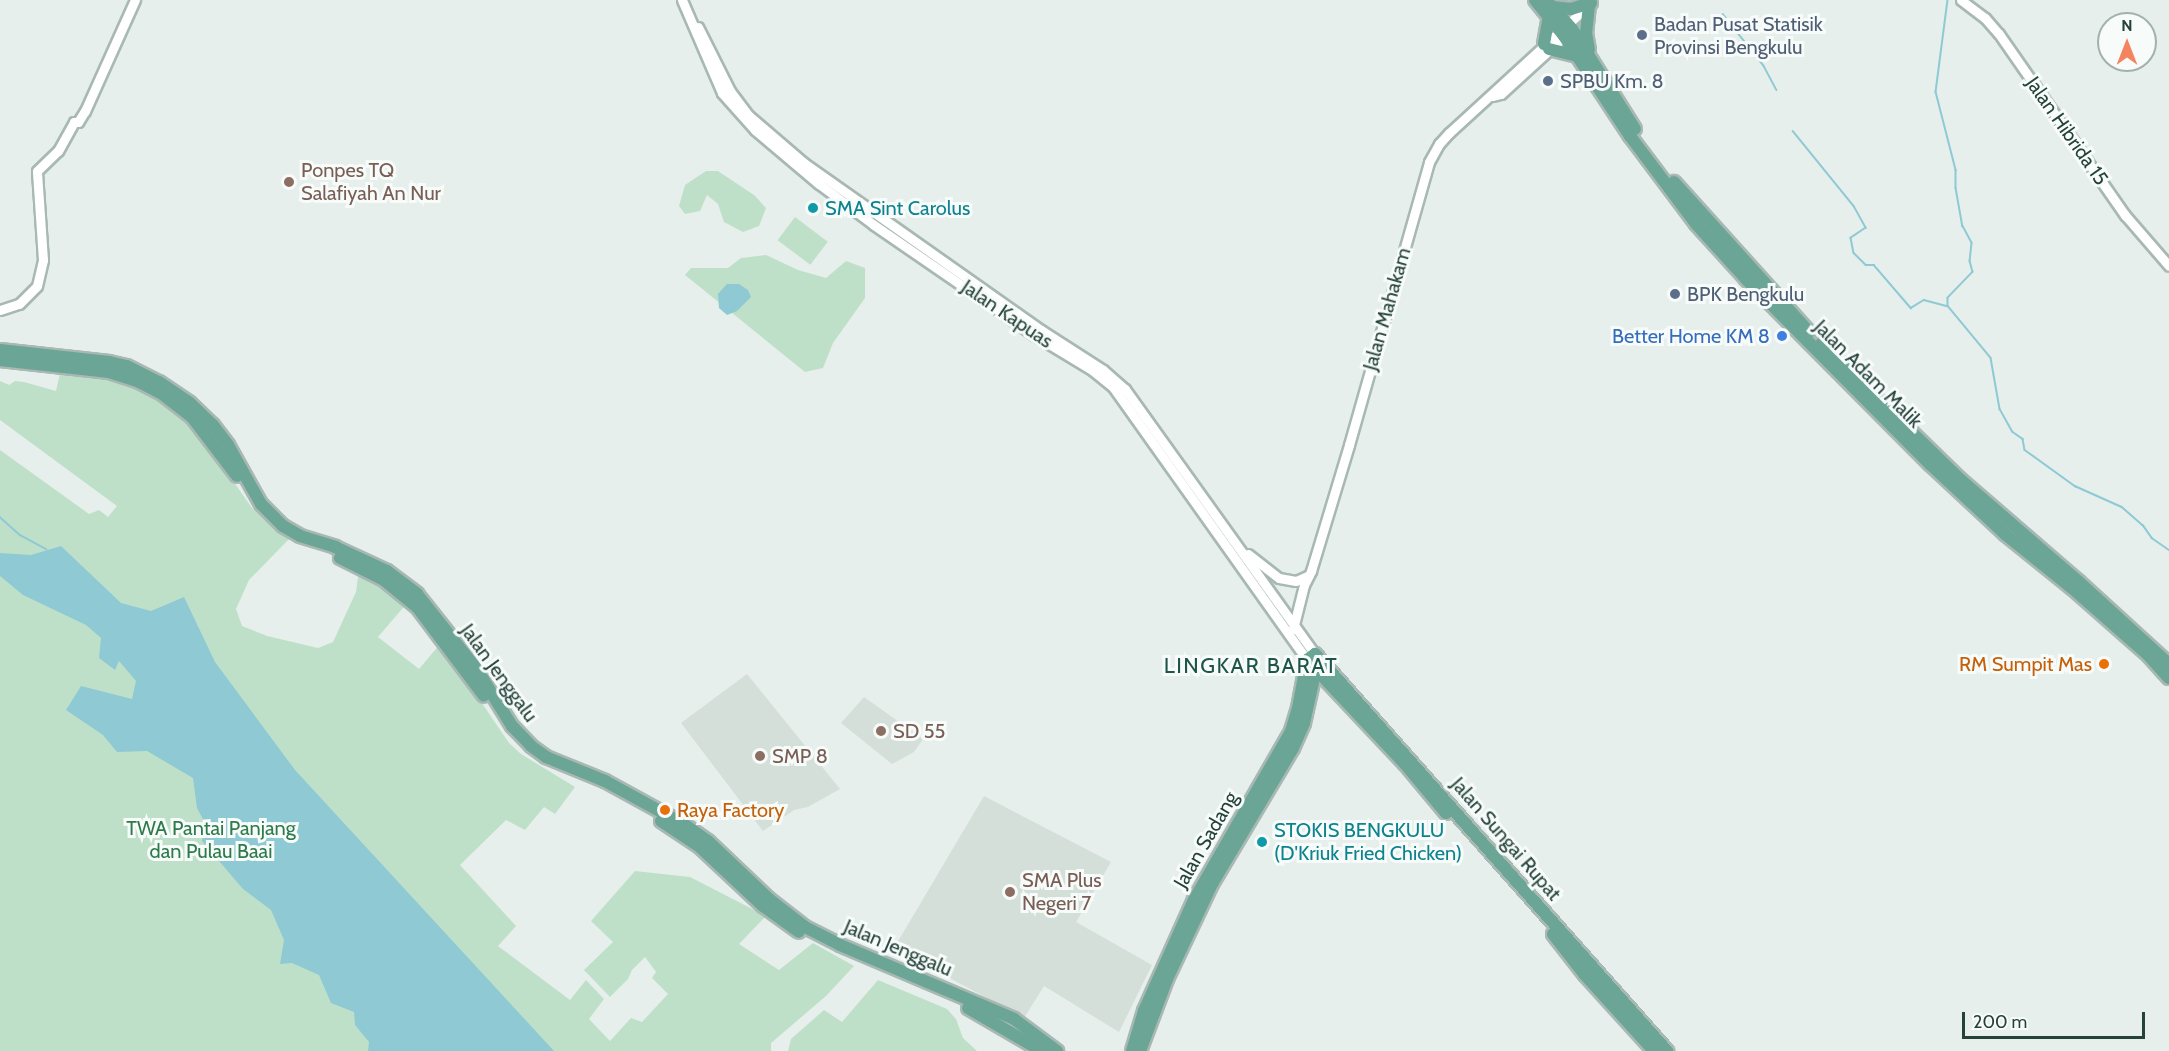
<!DOCTYPE html>
<style>
body{margin:0}
#map{position:relative;width:2169px;height:1051px;overflow:hidden;background:#e6efeb;font-family:Cabin,sans-serif}
div>[style]{position:absolute}
[style*='--x']{left:calc(var(--x)*1px);top:calc(var(--y)*1px);width:calc(var(--w)*1px);rotate:calc(var(--a)*1deg)}
.built>*{inset:0;background:#d4dfda}
.green>*{inset:0;background:#bfe0c8;transform-origin:0 0}
.water>*{inset:0;background:#8ec9d4}
.stream>*{height:1.5px;margin:-0.75px;padding:0 0.75px;transform-origin:0.75px;border-radius:0.75px;background:#8ec9d4}
.roads{filter:drop-shadow(2px 0 #a8b8b2) drop-shadow(-2px 0 #a8b8b2) drop-shadow(0 2px #a8b8b2) drop-shadow(0 -2px #a8b8b2)}
.minor>*{height:9px;margin:-4.5px;padding:0 4.5px;transform-origin:4.5px;border-radius:4.5px;background:#fff}
.major>*{height:12px;margin:-6px;padding:0 6px;transform-origin:6px;border-radius:6px;background:#6aa596}
.dots>*{width:16px;height:16px;translate:-50% -50%;box-sizing:border-box;border:3px solid #f7fbf9;border-radius:50%}
span{translate:-50% -50%;white-space:nowrap;text-align:center;line-height:1.15;-webkit-text-stroke:6px #f7fbf9;paint-order:stroke}
.service-label{font-size:20px;color:#4e5e75}
.left{translate:0 -50%;text-align:left}
.street-label{font-size:20px;color:#24423a}
.education-label{font-size:20px;color:#785e54}
.culture-label{font-size:20px;color:#0d838f}
.shop-label{font-size:20px;color:#366cbe}
.right{translate:-100% -50%;text-align:right}
.food-label{font-size:20px;color:#c56008}
.park-label{font-size:20px;color:#2d7a4b}
.quarter-label{font-size:22px;color:#1f5548;letter-spacing:1.5px}
.north{position:absolute;left:2097px;top:12px;width:60px;height:60px;box-sizing:border-box;background:#f7fbf9;border:2px solid #a3b1ad;border-radius:50%;rotate:0deg;font-size:16px;font-weight:700;line-height:24px;text-align:center;color:#24423a}
.north::after{content:'';display:block;margin:auto;width:21px;height:27px;background:#f4845f;clip-path:polygon(50% 0,100% 100%,50% 72%,0 100%)}
.scale{position:absolute;left:1962px;top:1012px;width:183px;height:27px;box-sizing:border-box;border:3px solid #24423a;border-top:0;padding-left:8px;font-size:18px;line-height:21px;white-space:nowrap;color:#24423a;-webkit-text-stroke:4px #f7fbf9;paint-order:stroke}
</style>
<div id="map">
<div class="built">
<div style="clip-path:polygon(747px 674px,840px 789px,808px 807px,794px 810px,763px 831px,681px 723px)"></div>
<div style="clip-path:polygon(864px 697px,923px 739px,914px 752px,892px 764px,841px 723px)"></div>
<div style="clip-path:polygon(984px 796px,1111px 862px,1076px 922px,1152px 965px,1119px 1032px,1044px 986px,1024px 1018px,894px 948px)"></div>
</div>
<div class="green">
<div style="clip-path:polygon(706px 171px,718px 171px,754px 195px,766px 208px,759px 226px,743px 232px,724px 222px,718px 204px,707px 195px,700px 211px,685px 214px,679px 206px,685px 185px)"></div>
<div style="left:795px;top:217px;width:41px;height:29px;rotate:37deg"></div>
<div style="clip-path:polygon(766px 255px,798px 270px,826px 278px,846px 261px,865px 268px,865px 298px,833px 343px,823px 368px,805px 372px,685px 275px,691px 268px,728px 268px,741px 258px)"></div>
<div style="clip-path:polygon(61px 369px,109px 372px,163px 398px,193px 424px,252px 508px,289px 539px,249px 580px,236px 609px,242px 626px,267px 636px,318px 648px,333px 642px,356px 592px,359px 570px,408px 602px,378px 637px,419px 669px,441px 643px,509px 743px,521px 754px,575px 787px,555px 814px,544px 807px,525px 830px,506px 820px,460px 865px,516px 926px,498px 946px,570px 1000px,586px 980px,604px 999px,589px 1019px,610px 1041px,631px 1018px,642px 1022px,668px 994px,652px 978px,656px 972px,645px 957px,632px 970px,628px 979px,610px 997px,584px 970px,613px 942px,591px 921px,635px 871px,690px 877px,766px 916px,739px 944px,779px 970px,813px 943px,854px 966px,826px 996px,771px 1043px,771px 1051px,0 1051px,0 450px,89px 514px,99px 510px,108px 517px,117px 506px,0 420px,0 381px,9px 385px,15px 381px,24px 382px,56px 391px)"></div>
<div style="clip-path:polygon(878px 980px,947px 1009px,956px 1019px,963px 1038px,977px 1051px,788px 1051px,791px 1039px,824px 1010px,842px 1022px)"></div>
</div>
<div class="water">
<div style="clip-path:polygon(727px 284px,739px 284px,748px 290px,751px 297px,737px 311px,727px 315px,719px 308px,718px 294px)"></div>
<div style="clip-path:polygon(61px 546px,121px 603px,151px 611px,184px 597px,215px 662px,295px 770px,554px 1051px,368px 1051px,369px 1042px,355px 1025px,354px 1012px,331px 1003px,319px 975px,292px 963px,280px 964px,284px 940px,271px 910px,243px 889px,202px 841px,205px 823px,197px 808px,193px 778px,147px 751px,117px 752px,103px 735px,66px 710px,81px 686px,132px 699px,136px 681px,119px 661px,115px 670px,99px 658px,101px 638px,86px 625px,23px 595px,0 576px,0 553px,31px 555px)"></div>
</div>
<div class="stream">
<div style="--x:1948;--y:0;--w:93;--a:97.4"></div>
<div style="--x:1936;--y:92;--w:81;--a:75.6"></div>
<div style="--x:1956;--y:170;--w:18;--a:90"></div>
<div style="--x:1956;--y:188;--w:39;--a:80"></div>
<div style="--x:1963;--y:226;--w:19;--a:62"></div>
<div style="--x:1972;--y:243;--w:18;--a:96"></div>
<div style="--x:1970;--y:261;--w:11;--a:75"></div>
<div style="--x:1973;--y:272;--w:36;--a:134"></div>
<div style="--x:1948;--y:298;--w:8;--a:90"></div>
<div style="--x:1948;--y:306;--w:67;--a:50.4"></div>
<div style="--x:1991;--y:358;--w:52;--a:80"></div>
<div style="--x:2000;--y:409;--w:26;--a:61"></div>
<div style="--x:2013;--y:432;--w:12;--a:35"></div>
<div style="--x:2023;--y:439;--w:11;--a:80"></div>
<div style="--x:2025;--y:450;--w:62;--a:35.8"></div>
<div style="--x:2075;--y:486;--w:51;--a:24.1"></div>
<div style="--x:2122;--y:507;--w:28;--a:41"></div>
<div style="--x:2143;--y:525;--w:16;--a:55"></div>
<div style="--x:2152;--y:538;--w:21;--a:35"></div>
<div style="--x:1723;--y:14;--w:66;--a:51.7"></div>
<div style="--x:1764;--y:66;--w:27;--a:62"></div>
<div style="--x:1793;--y:131;--w:97;--a:50.9"></div>
<div style="--x:1854;--y:206;--w:25;--a:61"></div>
<div style="--x:1866;--y:228;--w:18;--a:146"></div>
<div style="--x:1851;--y:238;--w:15;--a:79"></div>
<div style="--x:1854;--y:253;--w:17;--a:45"></div>
<div style="--x:1866;--y:265;--w:8;--a:0"></div>
<div style="--x:1874;--y:265;--w:57;--a:49.3"></div>
<div style="--x:1911;--y:308;--w:15;--a:-32"></div>
<div style="--x:1924;--y:300;--w:24;--a:15"></div>
<div style="--x:0;--y:517;--w:27;--a:42"></div>
<div style="--x:20;--y:535;--w:30;--a:28"></div>
</div>
<div class="roads">
<div class="minor">
<div style="--x:682;--y:0;--w:101;--a:66.7"></div>
<div style="--x:722;--y:93;--w:50;--a:48.3"></div>
<div style="--x:755;--y:130;--w:84;--a:40.2"></div>
<div style="--x:819;--y:184;--w:69;--a:36.7"></div>
<div style="--x:874;--y:225;--w:194;--a:34.5"></div>
<div style="--x:1034;--y:335;--w:68;--a:31.1"></div>
<div style="--x:1092;--y:370;--w:27;--a:39"></div>
<div style="--x:1113;--y:387;--w:335;--a:54.6"></div>
<div style="--x:1961;--y:0;--w:30;--a:37"></div>
<div style="--x:1985;--y:18;--w:21;--a:49"></div>
<div style="--x:1999;--y:34;--w:221;--a:55.2"></div>
<div style="--x:2125;--y:215;--w:67;--a:49.2"></div>
<div style="--x:698;--y:27;--w:72;--a:63.4"></div>
<div style="--x:730;--y:91;--w:30;--a:53"></div>
<div style="--x:748;--y:115;--w:74;--a:40.6"></div>
<div style="--x:804;--y:163;--w:290;--a:35.2"></div>
<div style="--x:1041;--y:330;--w:74;--a:32.8"></div>
<div style="--x:1103;--y:370;--w:29;--a:41"></div>
<div style="--x:1125;--y:389;--w:326;--a:54.4"></div>
<div style="--x:1492;--y:96;--w:9;--a:-13"></div>
<div style="--x:1501;--y:94;--w:92;--a:-42.4"></div>
<div style="--x:0;--y:310;--w:20;--a:-18"></div>
<div style="--x:19;--y:304;--w:25;--a:-45"></div>
<div style="--x:37;--y:286;--w:27;--a:-77"></div>
<div style="--x:43;--y:260;--w:89;--a:-93.9"></div>
<div style="--x:37;--y:171;--w:29;--a:-44"></div>
<div style="--x:58;--y:151;--w:33;--a:-61"></div>
<div style="--x:74;--y:122;--w:4;--a:0"></div>
<div style="--x:78;--y:122;--w:13;--a:-58"></div>
<div style="--x:85;--y:111;--w:122;--a:-65.8"></div>
<div style="--x:1248;--y:554;--w:39;--a:38"></div>
<div style="--x:1279;--y:578;--w:17;--a:10"></div>
<div style="--x:1296;--y:581;--w:12;--a:-24"></div>
<div style="--x:1293;--y:629;--w:45;--a:-76"></div>
<div style="--x:1304;--y:585;--w:16;--a:-63"></div>
<div style="--x:1311;--y:571;--w:132;--a:-73.2"></div>
<div style="--x:1349;--y:445;--w:294;--a:-74.2"></div>
<div style="--x:1429;--y:162;--w:21;--a:-61"></div>
<div style="--x:1439;--y:144;--w:15;--a:-48"></div>
<div style="--x:1449;--y:133;--w:191;--a:-42.5"></div>
</div>
<div class="major">
<div style="--x:1535;--y:0;--w:46;--a:51.1"></div>
<div style="--x:1564;--y:36;--w:120;--a:56.6"></div>
<div style="--x:1630;--y:136;--w:110;--a:53.1"></div>
<div style="--x:1696;--y:224;--w:74;--a:47.7"></div>
<div style="--x:1746;--y:279;--w:261;--a:45.2"></div>
<div style="--x:1930;--y:464;--w:103;--a:43"></div>
<div style="--x:2005;--y:534;--w:86;--a:38.9"></div>
<div style="--x:2072;--y:588;--w:101;--a:41.4"></div>
<div style="--x:2148;--y:655;--w:31;--a:48"></div>
<div style="--x:1546;--y:0;--w:39;--a:48"></div>
<div style="--x:1572;--y:29;--w:118;--a:57.8"></div>
<div style="--x:1589;--y:5;--w:28;--a:96"></div>
<div style="--x:1586;--y:33;--w:17;--a:80"></div>
<div style="--x:1552;--y:7;--w:19;--a:6"></div>
<div style="--x:1571;--y:9;--w:21;--a:-17"></div>
<div style="--x:1544;--y:44;--w:28;--a:-80"></div>
<div style="--x:1549;--y:49;--w:30;--a:14"></div>
<div style="--x:1674;--y:182;--w:202;--a:48"></div>
<div style="--x:1821;--y:344;--w:195;--a:44.2"></div>
<div style="--x:1961;--y:480;--w:155;--a:40.8"></div>
<div style="--x:2078;--y:581;--w:123;--a:42.4"></div>
<div style="--x:0;--y:350;--w:110;--a:6.3"></div>
<div style="--x:109;--y:362;--w:18;--a:13"></div>
<div style="--x:127;--y:366;--w:36;--a:27"></div>
<div style="--x:159;--y:382;--w:37;--a:34"></div>
<div style="--x:190;--y:403;--w:32;--a:44"></div>
<div style="--x:213;--y:425;--w:25;--a:53"></div>
<div style="--x:228;--y:445;--w:68;--a:60.8"></div>
<div style="--x:261;--y:504;--w:31;--a:45"></div>
<div style="--x:283;--y:526;--w:20;--a:30"></div>
<div style="--x:300;--y:536;--w:37;--a:17"></div>
<div style="--x:335;--y:547;--w:57;--a:24.8"></div>
<div style="--x:387;--y:571;--w:38;--a:37"></div>
<div style="--x:417;--y:594;--w:98;--a:51.6"></div>
<div style="--x:478;--y:671;--w:65;--a:58.3"></div>
<div style="--x:512;--y:726;--w:28;--a:46"></div>
<div style="--x:531;--y:746;--w:19;--a:36"></div>
<div style="--x:546;--y:757;--w:64;--a:22.1"></div>
<div style="--x:605;--y:781;--w:91;--a:28.8"></div>
<div style="--x:685;--y:825;--w:28;--a:35"></div>
<div style="--x:708;--y:841;--w:84;--a:43.6"></div>
<div style="--x:769;--y:899;--w:46;--a:37.9"></div>
<div style="--x:805;--y:927;--w:39;--a:27"></div>
<div style="--x:840;--y:945;--w:189;--a:23"></div>
<div style="--x:1014;--y:1019;--w:54;--a:36.7"></div>
<div style="--x:0;--y:360;--w:110;--a:6.3"></div>
<div style="--x:109;--y:372;--w:32;--a:18"></div>
<div style="--x:139;--y:382;--w:25;--a:27"></div>
<div style="--x:161;--y:393;--w:39;--a:38"></div>
<div style="--x:192;--y:417;--w:74;--a:52.7"></div>
<div style="--x:340;--y:558;--w:49;--a:26.6"></div>
<div style="--x:384;--y:580;--w:43;--a:39.3"></div>
<div style="--x:417;--y:607;--w:111;--a:53"></div>
<div style="--x:1307;--y:660;--w:143;--a:46.7"></div>
<div style="--x:1405;--y:764;--w:64;--a:50.1"></div>
<div style="--x:661;--y:821;--w:47;--a:33.7"></div>
<div style="--x:700;--y:847;--w:86;--a:43.1"></div>
<div style="--x:763;--y:906;--w:44;--a:35.8"></div>
<div style="--x:1553;--y:934;--w:52;--a:52"></div>
<div style="--x:1585;--y:975;--w:103;--a:47.8"></div>
<div style="--x:968;--y:1008;--w:86;--a:30.2"></div>
<div style="--x:1132;--y:1051;--w:42;--a:-73.3"></div>
<div style="--x:1144;--y:1011;--w:122;--a:-65.8"></div>
<div style="--x:1194;--y:900;--w:195;--a:-60.1"></div>
<div style="--x:1291;--y:731;--w:24;--a:-73"></div>
<div style="--x:1298;--y:708;--w:49;--a:-79.4"></div>
<div style="--x:1307;--y:660;--w:10;--a:-37"></div>
<div style="--x:1315;--y:654;--w:531;--a:48.44"></div>
<div style="--x:1140;--y:1051;--w:77;--a:-69.4"></div>
<div style="--x:1167;--y:979;--w:105;--a:-64.7"></div>
<div style="--x:1212;--y:884;--w:158;--a:-59.2"></div>
<div style="--x:1293;--y:748;--w:27;--a:-66"></div>
<div style="--x:1304;--y:723;--w:55;--a:-77.5"></div>
<div style="--x:1316;--y:669;--w:5;--a:-37"></div>
</div>
</div>
<div class="dots">
<div style="left:1642px;top:35px;background:#5c6f8a"></div>
<div style="left:1548px;top:81px;background:#5c6f8a"></div>
<div style="left:289px;top:182px;background:#8d6e63"></div>
<div style="left:813px;top:208px;background:#0f9aa8"></div>
<div style="left:1675px;top:294px;background:#5c6f8a"></div>
<div style="left:1782px;top:336px;background:#3f7fe0"></div>
<div style="left:2104px;top:664px;background:#e8710a"></div>
<div style="left:881px;top:731px;background:#8d6e63"></div>
<div style="left:760px;top:756px;background:#8d6e63"></div>
<div style="left:665px;top:810px;background:#e8710a"></div>
<div style="left:1262px;top:842px;background:#0f9aa8"></div>
<div style="left:1010px;top:892px;background:#8d6e63"></div>
</div>
<div class="service-label">
<span class="left" style="left:1654px;top:36px">Badan Pusat Statisik<br>Provinsi Bengkulu</span>
<span class="left" style="left:1560px;top:81px">SPBU Km. 8</span>
<span class="left" style="left:1687px;top:294px">BPK Bengkulu</span>
</div>
<div class="street-label">
<span style="left:2067px;top:131px;rotate:55deg">Jalan Hibrida 15</span>
<span style="left:1387px;top:309px;rotate:-74deg">Jalan Mahakam</span>
<span style="left:1007px;top:314px;rotate:34deg">Jalan Kapuas</span>
<span style="left:1868px;top:374px;rotate:45deg">Jalan Adam Malik</span>
<span style="left:499px;top:673px;rotate:54deg">Jalan Jenggalu</span>
<span style="left:1506px;top:839px;rotate:49deg">Jalan Sungai Rupat</span>
<span style="left:1206px;top:840px;rotate:-60deg">Jalan Sadang</span>
<span style="left:898px;top:948px;rotate:23deg">Jalan Jenggalu</span>
</div>
<div class="education-label">
<span class="left" style="left:301px;top:182px">Ponpes TQ<br>Salafiyah An Nur</span>
<span class="left" style="left:893px;top:731px">SD 55</span>
<span class="left" style="left:772px;top:756px">SMP 8</span>
<span class="left" style="left:1022px;top:892px">SMA Plus<br>Negeri 7</span>
</div>
<div class="culture-label">
<span class="left" style="left:825px;top:208px">SMA Sint Carolus</span>
<span class="left" style="left:1274px;top:842px">STOKIS BENGKULU<br>(D'Kriuk Fried Chicken)</span>
</div>
<div class="shop-label">
<span class="right" style="left:1770px;top:336px">Better Home KM 8</span>
</div>
<div class="food-label">
<span class="right" style="left:2092px;top:664px">RM Sumpit Mas</span>
<span class="left" style="left:677px;top:810px">Raya Factory</span>
</div>
<div class="park-label">
<span style="left:211px;top:840px">TWA Pantai Panjang<br>dan Pulau Baai</span>
</div>
<div class="quarter-label">
<span style="left:1251px;top:666px">LINGKAR BARAT</span>
</div>
<div class="north">N</div>
<div class="scale">200 m</div>
</div>
